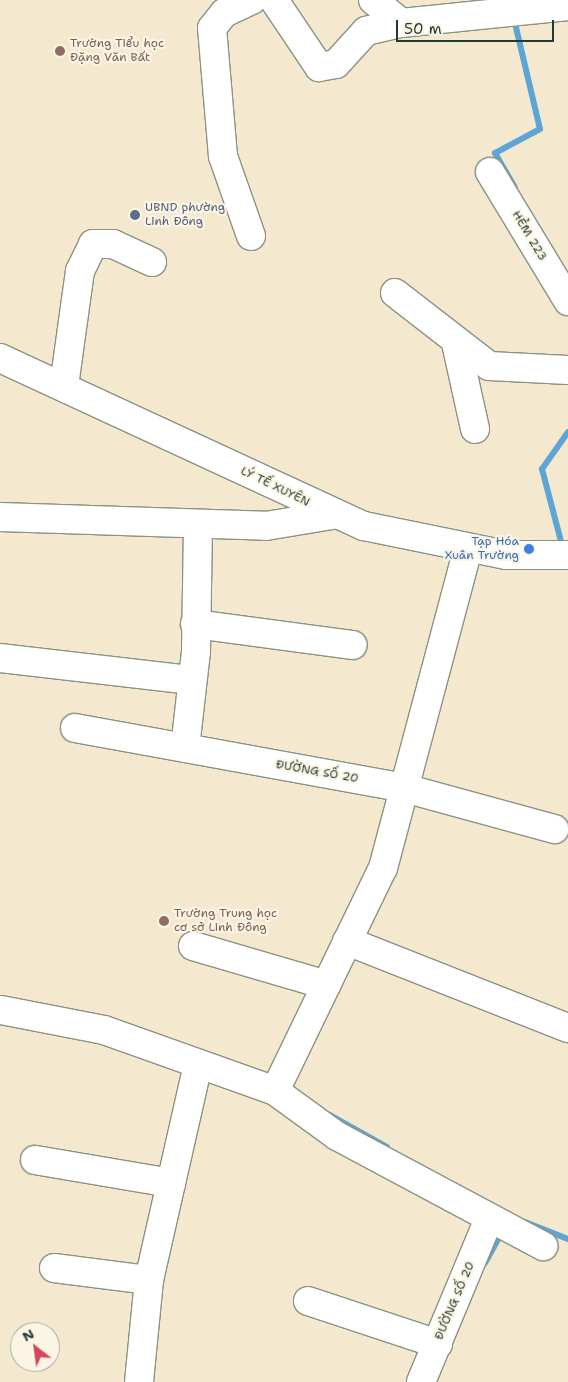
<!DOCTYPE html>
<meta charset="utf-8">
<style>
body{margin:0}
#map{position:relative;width:568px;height:1382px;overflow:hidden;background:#f4e9cf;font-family:"Shantell Sans",sans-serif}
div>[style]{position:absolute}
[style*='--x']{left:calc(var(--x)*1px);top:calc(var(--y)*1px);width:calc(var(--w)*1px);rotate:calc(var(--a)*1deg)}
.stream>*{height:6px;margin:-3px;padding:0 3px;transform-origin:3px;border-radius:3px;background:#5da5d4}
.roads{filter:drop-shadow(1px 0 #8a9382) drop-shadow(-1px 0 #8a9382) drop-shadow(0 1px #8a9382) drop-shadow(0 -1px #8a9382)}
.minor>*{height:28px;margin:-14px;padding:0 14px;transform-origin:14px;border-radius:14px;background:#fff}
.dots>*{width:14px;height:14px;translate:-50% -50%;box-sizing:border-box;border:2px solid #fcf5e5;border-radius:50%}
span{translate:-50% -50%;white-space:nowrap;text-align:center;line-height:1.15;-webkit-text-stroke:4.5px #fcf5e5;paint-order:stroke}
.education-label{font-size:12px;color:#785e54}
.left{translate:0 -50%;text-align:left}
.service-label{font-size:12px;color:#4e5e75}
.street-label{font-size:12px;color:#1f3d34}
.shop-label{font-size:12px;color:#366cbe}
.right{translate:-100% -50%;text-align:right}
.north{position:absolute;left:10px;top:1322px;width:50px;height:50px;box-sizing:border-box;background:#fcf5e5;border:1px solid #a4ab9e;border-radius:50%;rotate:330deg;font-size:14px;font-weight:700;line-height:20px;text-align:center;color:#1f3d34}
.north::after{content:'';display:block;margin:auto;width:18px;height:22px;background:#d1495b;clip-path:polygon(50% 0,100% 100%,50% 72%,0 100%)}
.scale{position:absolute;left:396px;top:20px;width:158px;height:22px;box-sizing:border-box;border:2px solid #1f3d34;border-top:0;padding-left:6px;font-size:15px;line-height:18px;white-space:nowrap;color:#1f3d34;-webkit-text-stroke:4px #fcf5e5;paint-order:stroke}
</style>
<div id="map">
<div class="stream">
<div style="--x:514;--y:19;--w:113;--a:76.7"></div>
<div style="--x:540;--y:129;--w:51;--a:151.9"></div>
<div style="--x:495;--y:153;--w:39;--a:60"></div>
<div style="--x:563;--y:549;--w:83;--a:-104.7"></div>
<div style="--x:542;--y:469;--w:45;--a:-54.9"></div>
<div style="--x:330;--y:1115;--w:65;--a:29.3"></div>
<div style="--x:525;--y:1222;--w:46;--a:21.6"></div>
<div style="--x:485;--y:1263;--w:35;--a:-61"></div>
</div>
<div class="roads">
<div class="minor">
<div style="--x:274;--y:0;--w:81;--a:56.1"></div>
<div style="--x:319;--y:67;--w:17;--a:-10"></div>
<div style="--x:336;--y:64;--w:45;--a:-47.7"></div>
<div style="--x:366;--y:31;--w:36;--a:-13"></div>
<div style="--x:401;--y:23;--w:168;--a:-5.8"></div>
<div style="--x:373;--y:0;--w:36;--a:39"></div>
<div style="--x:490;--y:172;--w:151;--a:58.8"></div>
<div style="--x:251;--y:236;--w:85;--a:-109.3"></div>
<div style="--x:223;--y:156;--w:128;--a:-94.9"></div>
<div style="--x:212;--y:28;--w:19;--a:-51"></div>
<div style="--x:224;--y:13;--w:31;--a:-25"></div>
<div style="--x:395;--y:293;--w:119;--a:37.8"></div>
<div style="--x:489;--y:366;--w:79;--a:2.9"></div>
<div style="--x:456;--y:343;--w:88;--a:77.5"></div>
<div style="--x:0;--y:358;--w:401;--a:24.8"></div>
<div style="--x:364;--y:526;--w:145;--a:11.5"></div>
<div style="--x:506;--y:555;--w:62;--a:0"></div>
<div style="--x:64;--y:386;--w:116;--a:-82.1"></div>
<div style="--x:80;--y:271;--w:30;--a:-64"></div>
<div style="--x:93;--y:244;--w:20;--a:0"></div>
<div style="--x:113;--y:244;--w:43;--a:24.8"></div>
<div style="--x:0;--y:517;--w:266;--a:1.9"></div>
<div style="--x:266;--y:526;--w:67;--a:-9.5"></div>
<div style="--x:195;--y:624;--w:159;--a:7.6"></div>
<div style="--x:0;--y:658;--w:192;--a:6.6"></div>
<div style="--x:75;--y:728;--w:334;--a:10.3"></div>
<div style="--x:404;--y:788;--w:156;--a:15.3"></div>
<div style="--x:185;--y:748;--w:97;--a:-83.5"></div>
<div style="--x:196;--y:652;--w:128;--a:-89.1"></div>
<div style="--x:347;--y:941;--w:238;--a:21.5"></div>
<div style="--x:193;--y:946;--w:139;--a:16.3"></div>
<div style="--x:1;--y:1010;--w:105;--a:11"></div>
<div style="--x:104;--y:1030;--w:182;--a:19.6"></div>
<div style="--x:275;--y:1091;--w:77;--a:36"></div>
<div style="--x:337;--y:1136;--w:234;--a:28.1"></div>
<div style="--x:275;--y:1091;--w:248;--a:-64.2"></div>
<div style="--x:383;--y:868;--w:331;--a:-75.1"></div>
<div style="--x:35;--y:1160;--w:138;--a:9.6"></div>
<div style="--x:54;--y:1268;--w:96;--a:7.2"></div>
<div style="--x:308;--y:1301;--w:137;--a:18.3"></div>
<div style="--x:139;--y:1382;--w:102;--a:-84.4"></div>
<div style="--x:149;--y:1280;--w:221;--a:-77.2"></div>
<div style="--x:421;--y:1382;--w:177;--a:-67.4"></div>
</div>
</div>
<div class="dots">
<div style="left:60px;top:51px;background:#8d6e63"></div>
<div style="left:135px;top:215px;background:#5c6f8a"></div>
<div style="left:529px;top:549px;background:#3f7fe0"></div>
<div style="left:164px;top:921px;background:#8d6e63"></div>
</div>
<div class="education-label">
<span class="left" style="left:70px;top:51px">Trường Tiểu học<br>Đặng Văn Bất</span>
<span class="left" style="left:174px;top:921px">Trường Trung học<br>cơ sở Linh Đông</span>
</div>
<div class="service-label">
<span class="left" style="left:145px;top:215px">UBND phường<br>Linh Đông</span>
</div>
<div class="street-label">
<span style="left:529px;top:236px;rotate:59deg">HẺM 223</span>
<span style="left:275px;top:487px;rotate:26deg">LÝ TẾ XUYÊN</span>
<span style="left:317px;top:772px;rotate:10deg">ĐƯỜNG SỐ 20</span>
<span style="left:455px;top:1301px;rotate:-67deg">ĐƯỜNG SỐ 20</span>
</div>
<div class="shop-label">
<span class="right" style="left:519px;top:549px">Tạp Hóa<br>Xuân Trường</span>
</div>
<div class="north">N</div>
<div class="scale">50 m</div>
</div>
